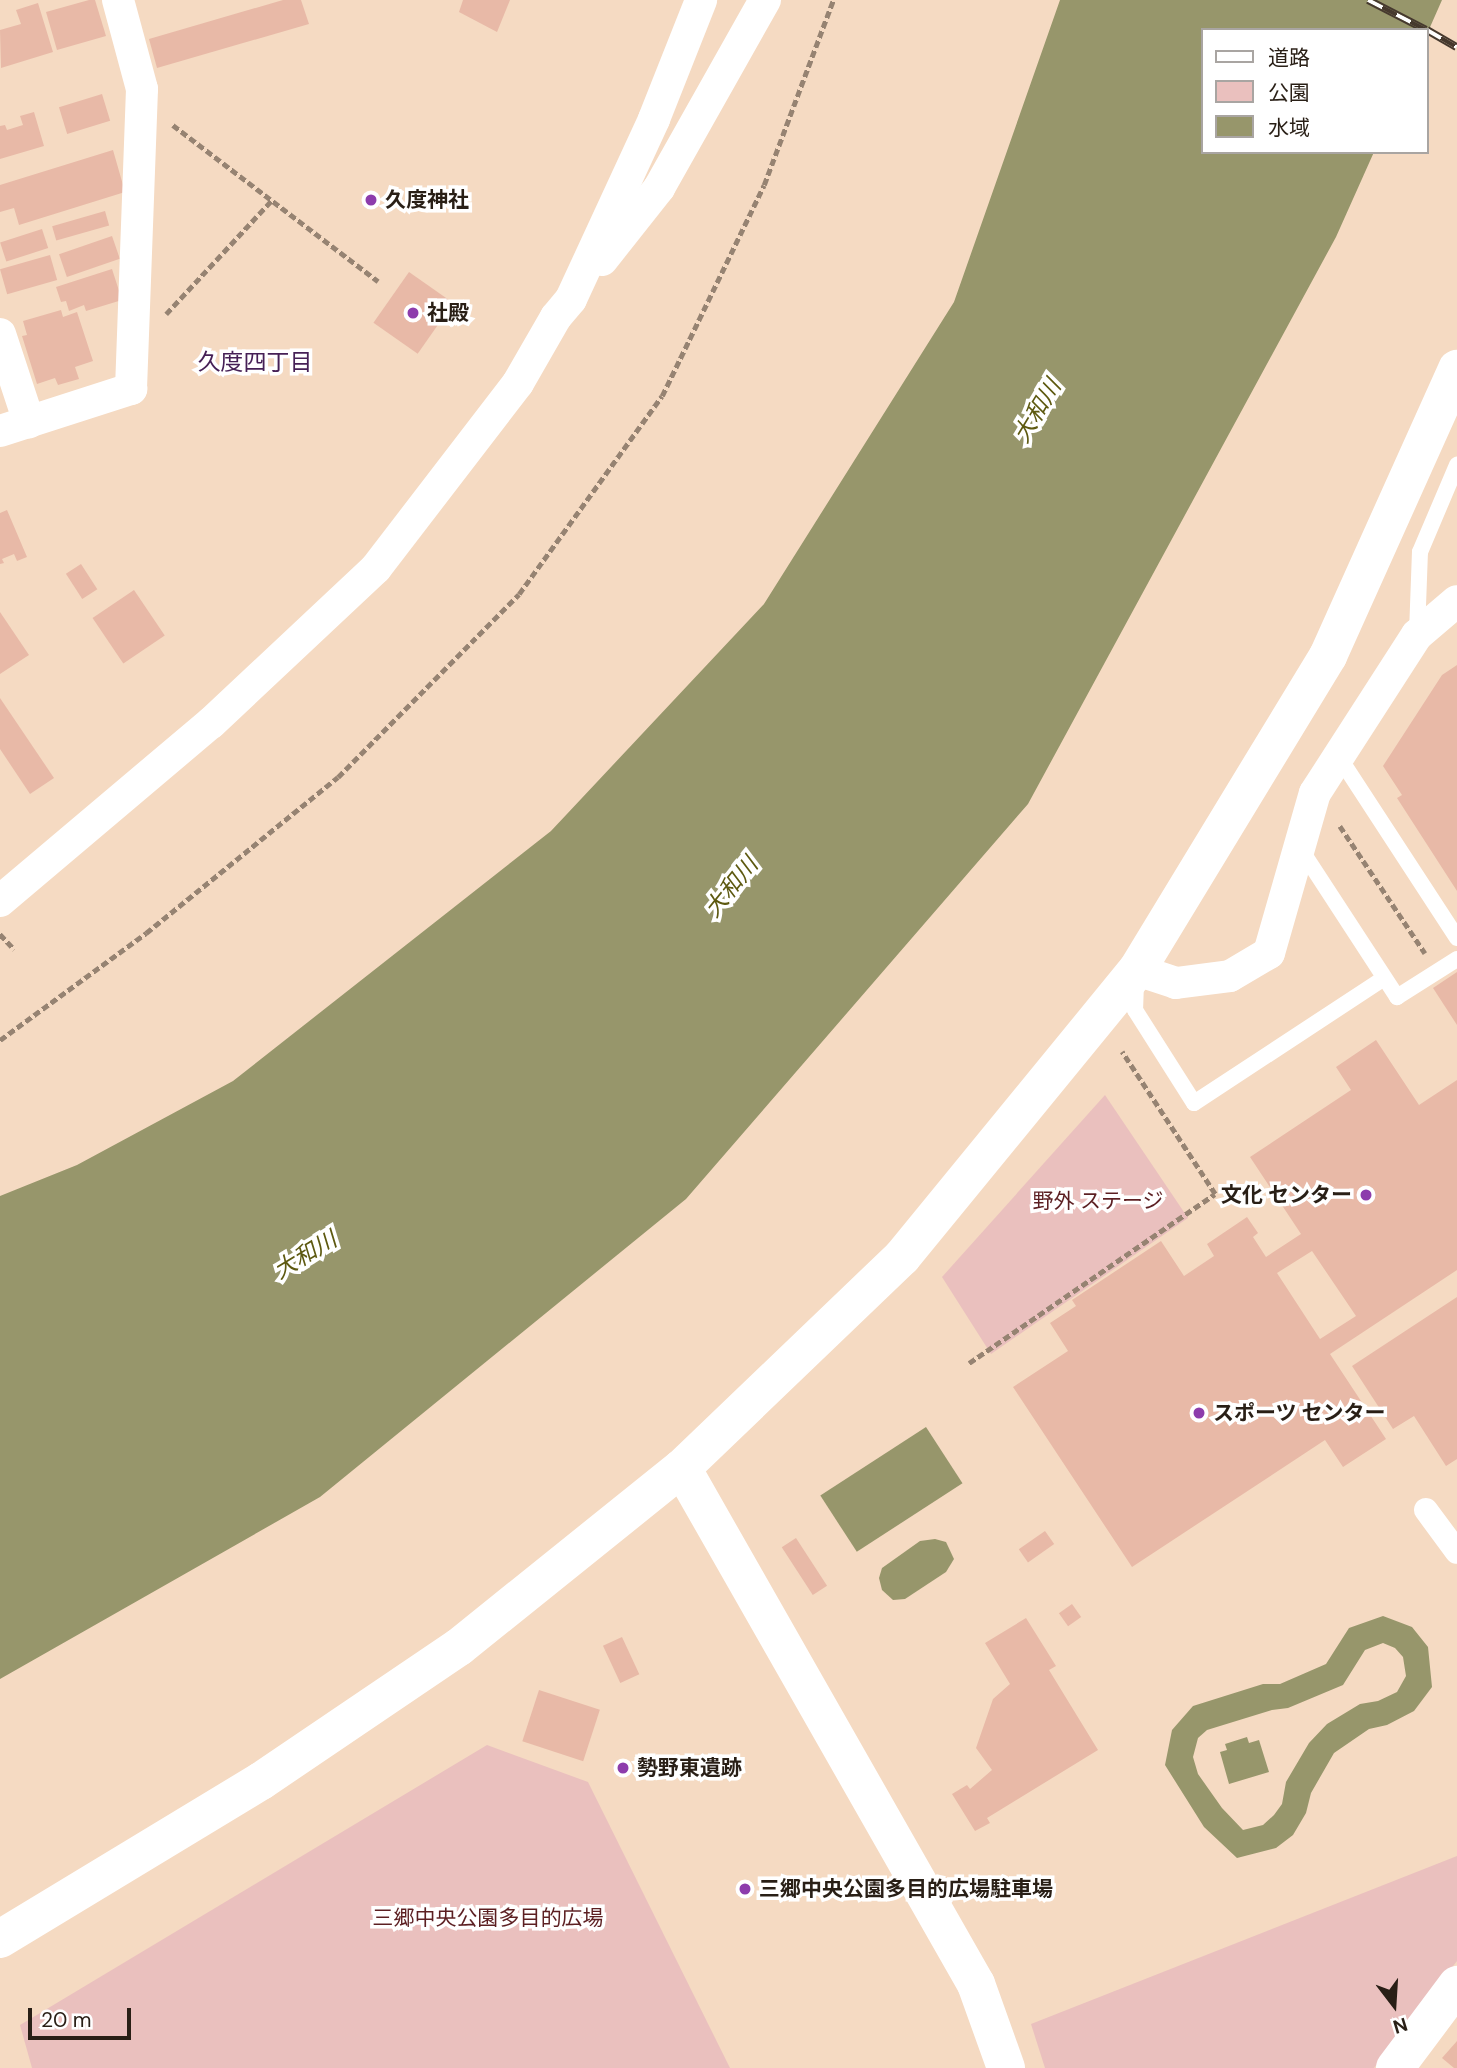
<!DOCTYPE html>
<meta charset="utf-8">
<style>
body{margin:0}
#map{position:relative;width:1457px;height:2068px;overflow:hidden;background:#f5dac2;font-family:"DM Sans","Noto Sans JP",sans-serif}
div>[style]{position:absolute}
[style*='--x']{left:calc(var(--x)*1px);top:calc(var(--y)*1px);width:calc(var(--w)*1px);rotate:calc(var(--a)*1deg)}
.green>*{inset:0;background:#eac0be}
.water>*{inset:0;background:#97966b;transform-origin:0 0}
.building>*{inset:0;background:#e8b9a7;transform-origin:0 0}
.path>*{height:4.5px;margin-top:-2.25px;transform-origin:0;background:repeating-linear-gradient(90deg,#968372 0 7px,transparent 0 10.5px)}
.service>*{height:16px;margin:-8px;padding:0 8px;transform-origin:8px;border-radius:8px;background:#fff}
.pedestrian>*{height:24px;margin:-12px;padding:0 12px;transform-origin:12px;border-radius:12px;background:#fff}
.minor>*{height:32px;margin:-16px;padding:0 16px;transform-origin:16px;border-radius:16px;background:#fff}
.tertiary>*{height:38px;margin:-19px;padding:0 19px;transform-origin:19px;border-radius:19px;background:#fff}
.secondary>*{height:38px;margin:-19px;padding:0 19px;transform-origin:19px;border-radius:19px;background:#fff}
.rail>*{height:8px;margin-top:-4px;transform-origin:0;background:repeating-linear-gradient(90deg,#fff 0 16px,#46392e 0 32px);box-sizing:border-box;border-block:2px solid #46392e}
.dots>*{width:19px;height:19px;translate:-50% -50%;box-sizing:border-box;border:4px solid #fff;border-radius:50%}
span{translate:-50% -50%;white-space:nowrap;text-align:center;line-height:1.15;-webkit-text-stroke:7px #fff;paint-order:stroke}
.poi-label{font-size:21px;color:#291f16;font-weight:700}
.left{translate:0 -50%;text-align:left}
.right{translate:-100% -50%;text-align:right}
.park-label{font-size:21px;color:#5c1f22}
.neighbourhood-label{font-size:23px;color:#462056}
.water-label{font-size:23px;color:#5d5910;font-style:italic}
.legend{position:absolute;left:1201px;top:28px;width:228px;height:126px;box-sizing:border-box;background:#fff;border:2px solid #a9a5a2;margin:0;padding:9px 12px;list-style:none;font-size:21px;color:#291f16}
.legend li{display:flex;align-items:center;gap:14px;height:35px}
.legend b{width:35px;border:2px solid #a9a5a2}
.north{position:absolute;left:1359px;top:1970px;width:70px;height:70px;-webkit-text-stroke:5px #fff;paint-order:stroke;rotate:163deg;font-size:19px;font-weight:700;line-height:28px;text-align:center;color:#291f16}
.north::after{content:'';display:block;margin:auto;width:24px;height:32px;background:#291f16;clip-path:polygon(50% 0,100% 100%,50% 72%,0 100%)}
.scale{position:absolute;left:28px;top:2008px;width:103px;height:32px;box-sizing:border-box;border:4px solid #291f16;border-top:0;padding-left:9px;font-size:21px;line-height:24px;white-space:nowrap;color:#291f16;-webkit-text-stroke:5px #fff;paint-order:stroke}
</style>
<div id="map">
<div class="green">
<div style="clip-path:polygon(1105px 1095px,1188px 1218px,991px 1354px,942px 1277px)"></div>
<div style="clip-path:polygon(487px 1745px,588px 1782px,730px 2068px,32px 2068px,20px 2025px)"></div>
<div style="clip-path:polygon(1457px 1856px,1457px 1961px,1374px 2068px,1045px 2068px,1031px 2024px)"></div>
</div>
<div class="water">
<div style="clip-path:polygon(1060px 0,1442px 0,1427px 34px,1427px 30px,1203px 30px,1203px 152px,1374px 152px,1336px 237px,1028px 804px,686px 1199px,320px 1497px,0 1679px,0 1196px,77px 1165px,233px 1081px,551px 831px,764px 604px,954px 302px)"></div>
<div style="left:926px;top:1427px;width:67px;height:126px;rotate:57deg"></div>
<div style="clip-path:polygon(935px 1539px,946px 1542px,954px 1559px,946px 1572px,905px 1599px,893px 1600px,882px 1590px,879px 1578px,882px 1568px,920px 1541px)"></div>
<div style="clip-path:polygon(evenodd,1383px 1616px,1412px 1627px,1428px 1647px,1432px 1687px,1414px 1711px,1387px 1725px,1369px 1729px,1334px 1753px,1311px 1793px,1306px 1813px,1293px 1835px,1276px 1848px,1237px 1858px,1204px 1827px,1165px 1765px,1172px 1730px,1193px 1706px,1263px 1684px,1280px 1684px,1326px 1664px,1349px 1628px,1383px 1616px,1383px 1643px,1395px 1648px,1403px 1657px,1406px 1676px,1397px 1692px,1378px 1701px,1360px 1704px,1327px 1724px,1309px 1743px,1286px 1782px,1282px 1804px,1274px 1815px,1263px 1825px,1243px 1830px,1222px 1808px,1198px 1774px,1193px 1757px,1198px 1738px,1207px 1730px,1272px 1710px,1288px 1708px,1343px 1685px,1365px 1650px,1383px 1643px)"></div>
<div style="clip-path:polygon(1247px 1737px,1249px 1743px,1259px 1740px,1269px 1772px,1229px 1784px,1220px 1752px,1227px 1750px,1225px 1744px)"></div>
</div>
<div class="building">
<div style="clip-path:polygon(89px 0,95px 0,106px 36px,57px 50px,46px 12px)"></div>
<div style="clip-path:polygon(283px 0,301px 0,309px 24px,157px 68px,149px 39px)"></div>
<div style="clip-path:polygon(463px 0,510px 0,497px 32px,459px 12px)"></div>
<div style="clip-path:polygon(38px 3px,53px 52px,1px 68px,0 30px,21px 24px,16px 10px)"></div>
<div style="left:102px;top:94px;width:28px;height:45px;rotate:73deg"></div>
<div style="clip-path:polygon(34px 112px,44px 146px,0 159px,0 126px,5px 125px,7px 130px,23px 125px,20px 116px)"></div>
<div style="clip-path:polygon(113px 150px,125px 192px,19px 225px,14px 208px,0 212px,0 185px)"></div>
<div style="left:105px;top:211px;width:15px;height:55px;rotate:74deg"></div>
<div style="left:42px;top:229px;width:20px;height:44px;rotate:72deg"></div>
<div style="left:112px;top:236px;width:24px;height:56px;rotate:71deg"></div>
<div style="left:50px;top:255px;width:26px;height:52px;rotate:74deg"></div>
<div style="clip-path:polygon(112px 269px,122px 300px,86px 311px,84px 305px,69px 311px,66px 301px,61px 302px,56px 287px)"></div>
<div style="left:409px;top:272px;width:54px;height:62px;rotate:35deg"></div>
<div style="clip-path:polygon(61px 310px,63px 317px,77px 312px,93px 361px,75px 367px,79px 379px,58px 385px,55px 378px,37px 384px,22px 336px,27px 335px,23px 321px)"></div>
<div style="clip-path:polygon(7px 510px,27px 557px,17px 561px,14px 554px,2px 559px,4px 563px,0 564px,0 513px)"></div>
<div style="left:81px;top:564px;width:30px;height:18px;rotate:57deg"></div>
<div style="left:134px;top:590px;width:55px;height:50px;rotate:56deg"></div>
<div style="clip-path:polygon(0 612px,29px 655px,0 674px)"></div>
<div style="clip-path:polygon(1457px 665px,1457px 891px,1397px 798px,1402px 795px,1383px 766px,1442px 675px)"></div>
<div style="clip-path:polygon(0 698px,54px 778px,30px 794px,0 749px)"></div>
<div style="clip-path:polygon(1457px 972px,1457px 1025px,1433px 988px)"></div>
<div style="clip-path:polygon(evenodd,1376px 1040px,1419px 1105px,1457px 1080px,1457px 1270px,1330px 1354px,1386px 1439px,1343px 1467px,1325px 1440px,1132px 1567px,1013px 1387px,1068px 1351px,1050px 1323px,1076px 1306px,1072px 1300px,1161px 1241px,1184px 1276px,1214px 1256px,1207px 1244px,1247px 1217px,1258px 1233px,1253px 1237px,1266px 1257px,1301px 1234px,1250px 1157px,1351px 1090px,1336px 1067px,1376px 1040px,1312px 1251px,1356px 1316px,1320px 1339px,1277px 1273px,1312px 1251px)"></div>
<div style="clip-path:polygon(1457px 1297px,1457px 1459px,1446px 1466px,1414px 1416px,1393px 1429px,1352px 1366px)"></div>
<div style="left:1045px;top:1531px;width:16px;height:32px;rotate:55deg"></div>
<div style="left:796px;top:1538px;width:57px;height:17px;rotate:57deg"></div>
<div style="left:1072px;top:1604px;width:16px;height:16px;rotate:55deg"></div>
<div style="clip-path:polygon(1026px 1618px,1056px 1666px,1049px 1670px,1098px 1750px,987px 1818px,990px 1823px,975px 1831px,952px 1794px,967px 1785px,970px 1789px,992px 1770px,976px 1748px,993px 1699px,1010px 1684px,985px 1643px)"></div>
<div style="left:622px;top:1637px;width:41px;height:21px;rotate:65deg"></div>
<div style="left:539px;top:1690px;width:64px;height:54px;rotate:18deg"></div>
<div style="clip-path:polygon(1457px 2041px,1457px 2068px,1454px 2068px,1442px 2058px)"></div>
</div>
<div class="path">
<div style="--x:173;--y:125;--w:258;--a:37.3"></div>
<div style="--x:166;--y:314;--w:156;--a:-47.1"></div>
<div style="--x:1340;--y:826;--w:153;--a:56.2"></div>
<div style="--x:0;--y:934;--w:21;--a:47"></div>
<div style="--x:0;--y:1040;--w:181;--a:-36.2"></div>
<div style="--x:146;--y:933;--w:247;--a:-39.1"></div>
<div style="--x:338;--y:777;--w:257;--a:-45.3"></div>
<div style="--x:519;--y:594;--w:244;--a:-54.2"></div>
<div style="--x:662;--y:396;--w:234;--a:-64.2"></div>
<div style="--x:764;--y:185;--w:197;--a:-69.5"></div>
<div style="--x:969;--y:1363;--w:298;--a:-34.5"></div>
<div style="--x:1215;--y:1194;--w:170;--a:-123.2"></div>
</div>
<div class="service">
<div style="--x:1417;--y:633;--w:81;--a:-87.9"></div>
<div style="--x:1420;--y:552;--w:95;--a:-67"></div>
<div style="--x:1339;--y:757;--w:216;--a:56.9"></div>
<div style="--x:1300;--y:848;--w:178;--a:56.9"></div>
<div style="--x:1397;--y:997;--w:71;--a:-32.3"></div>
<div style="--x:1136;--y:983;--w:27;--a:92"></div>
<div style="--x:1135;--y:1010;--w:110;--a:57.6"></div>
<div style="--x:1194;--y:1103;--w:227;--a:-33.3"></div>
</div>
<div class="pedestrian">
<div style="--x:1426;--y:1510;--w:52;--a:53.6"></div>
</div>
<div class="minor">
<div style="--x:602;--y:260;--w:92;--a:-51.6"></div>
<div style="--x:659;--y:188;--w:216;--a:-60.6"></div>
<div style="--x:0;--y:334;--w:93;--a:71.8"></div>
<div style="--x:0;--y:431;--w:138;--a:-17.8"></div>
<div style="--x:131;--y:389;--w:300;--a:-87.9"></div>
<div style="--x:142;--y:89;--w:92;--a:-105.1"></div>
<div style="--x:0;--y:901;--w:276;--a:-40.2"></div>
<div style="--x:211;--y:723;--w:226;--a:-43.2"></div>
<div style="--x:376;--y:568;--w:233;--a:-52.5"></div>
<div style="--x:518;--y:383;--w:76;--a:-60.1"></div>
<div style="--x:556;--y:317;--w:23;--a:-50"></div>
<div style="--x:571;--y:299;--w:198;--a:-65.2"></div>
<div style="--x:654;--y:119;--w:128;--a:-68.4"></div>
<div style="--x:1137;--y:970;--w:41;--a:18.4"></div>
<div style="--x:1176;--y:983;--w:54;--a:-7.4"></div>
<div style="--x:1230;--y:976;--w:45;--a:-30.5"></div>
<div style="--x:1269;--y:953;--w:166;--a:-74"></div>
<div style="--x:1315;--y:793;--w:188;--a:-57.2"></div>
<div style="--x:1417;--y:635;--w:52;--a:-40.4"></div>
</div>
<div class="tertiary">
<div style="--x:682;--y:1468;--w:594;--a:60.33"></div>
<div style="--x:976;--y:1984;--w:89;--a:70.3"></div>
<div style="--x:0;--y:1939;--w:305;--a:-31.2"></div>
<div style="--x:261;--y:1781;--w:239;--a:-34.1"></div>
<div style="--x:459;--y:1647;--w:286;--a:-38.8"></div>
<div style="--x:682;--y:1468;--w:305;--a:-43.8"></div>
<div style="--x:902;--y:1257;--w:371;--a:-50.7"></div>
<div style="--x:1137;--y:970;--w:368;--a:-58.7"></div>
<div style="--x:1328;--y:656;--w:315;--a:-65.8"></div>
</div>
<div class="secondary">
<div style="--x:1395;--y:2068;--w:104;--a:-53.2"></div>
</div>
<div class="rail">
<div style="--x:1368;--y:0;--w:65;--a:27.3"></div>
<div style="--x:1427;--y:30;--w:34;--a:30"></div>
</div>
<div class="dots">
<div style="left:371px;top:200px;background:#8d3cac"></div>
<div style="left:413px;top:313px;background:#8d3cac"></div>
<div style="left:1366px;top:1195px;background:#8d3cac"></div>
<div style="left:1199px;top:1413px;background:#8d3cac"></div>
<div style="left:623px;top:1768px;background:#8d3cac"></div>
<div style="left:745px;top:1889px;background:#8d3cac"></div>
</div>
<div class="poi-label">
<span class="left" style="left:385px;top:200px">久度神社</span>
<span class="left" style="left:427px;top:313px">社殿</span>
<span class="right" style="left:1352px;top:1195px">文化 センター</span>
<span class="left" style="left:1213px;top:1413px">スポーツ センター</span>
<span class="left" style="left:637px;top:1768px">勢野東遺跡</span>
<span class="left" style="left:759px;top:1889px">三郷中央公園多目的広場駐車場</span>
</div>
<div class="park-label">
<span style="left:1098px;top:1201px">野外 ステージ</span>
<span style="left:488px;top:1918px">三郷中央公園多目的広場</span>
</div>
<div class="neighbourhood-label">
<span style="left:255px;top:362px">久度四丁目</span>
</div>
<div class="water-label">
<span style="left:1037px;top:411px;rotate:-59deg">大和川</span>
<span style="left:731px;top:887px;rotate:-51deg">大和川</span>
<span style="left:305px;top:1255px;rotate:-31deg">大和川</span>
</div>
<ul class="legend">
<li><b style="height:9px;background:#fff"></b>道路</li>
<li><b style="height:19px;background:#eac0be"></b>公園</li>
<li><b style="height:19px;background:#97966b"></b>水域</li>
</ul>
<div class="north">N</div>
<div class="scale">20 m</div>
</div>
